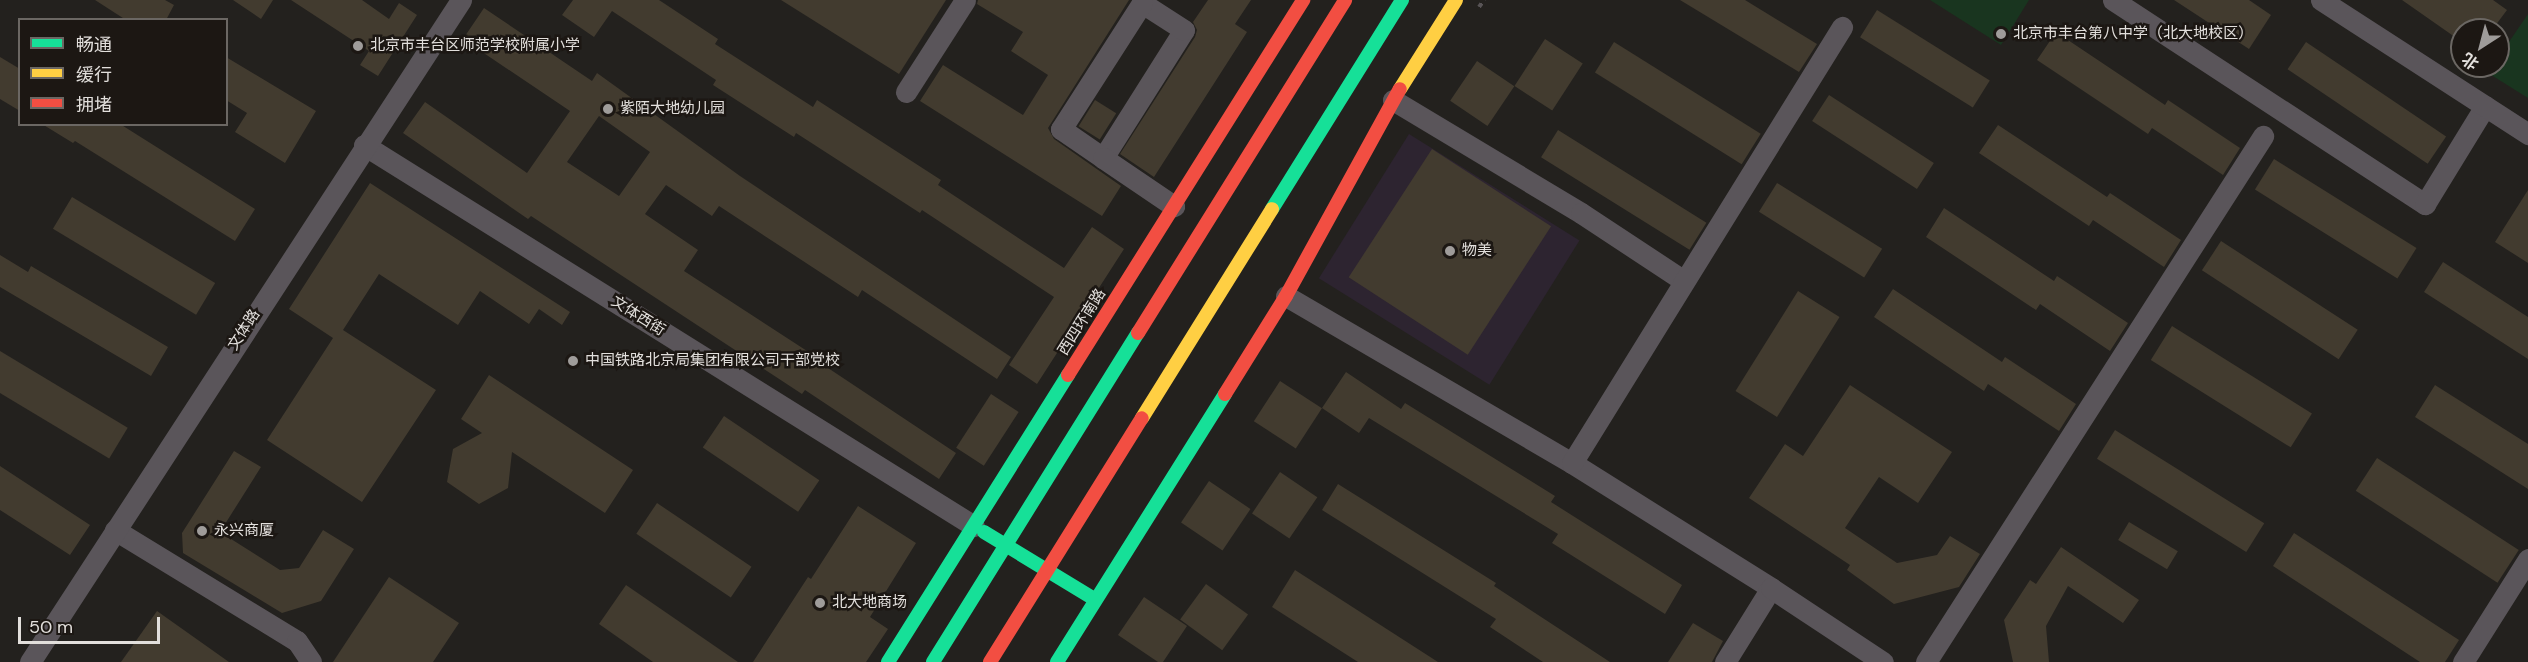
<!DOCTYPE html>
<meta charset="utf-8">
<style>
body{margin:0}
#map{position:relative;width:2528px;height:662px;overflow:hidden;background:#23211e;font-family:"DM Sans","Noto Sans SC",sans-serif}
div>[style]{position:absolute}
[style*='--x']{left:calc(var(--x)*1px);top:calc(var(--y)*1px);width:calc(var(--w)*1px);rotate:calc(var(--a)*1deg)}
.commercial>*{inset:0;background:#2d2430;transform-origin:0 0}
.green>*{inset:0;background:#19351f}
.building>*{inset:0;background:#423b2f;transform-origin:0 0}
.path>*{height:4px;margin-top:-2px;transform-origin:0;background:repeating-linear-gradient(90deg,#585456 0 4.5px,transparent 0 9px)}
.street>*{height:21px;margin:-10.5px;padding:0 10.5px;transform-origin:10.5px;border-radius:10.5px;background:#5a555a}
.fast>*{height:14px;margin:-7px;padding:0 7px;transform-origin:7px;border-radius:7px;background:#16e098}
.slow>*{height:14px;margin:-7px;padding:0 7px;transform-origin:7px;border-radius:7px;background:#ffcf43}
.jam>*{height:14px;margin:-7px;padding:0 7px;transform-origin:7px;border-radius:7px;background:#f24e42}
.dots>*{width:16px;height:16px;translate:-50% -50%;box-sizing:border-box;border:3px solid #1c1713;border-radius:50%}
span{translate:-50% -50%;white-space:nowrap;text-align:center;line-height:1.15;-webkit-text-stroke:5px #1c1713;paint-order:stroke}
.poi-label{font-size:15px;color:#e2dfdc}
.left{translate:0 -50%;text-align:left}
.street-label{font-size:15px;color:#e2dfdc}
.legend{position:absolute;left:18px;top:18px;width:210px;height:108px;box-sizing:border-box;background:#1c1713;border:2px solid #6b6763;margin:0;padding:8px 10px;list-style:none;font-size:18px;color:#e2dfdc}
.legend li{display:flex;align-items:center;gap:12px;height:30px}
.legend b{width:30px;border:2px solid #6b6763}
.north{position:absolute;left:2450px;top:18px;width:60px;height:60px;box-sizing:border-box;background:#1c1713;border:2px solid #6b6763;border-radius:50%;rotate:216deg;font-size:16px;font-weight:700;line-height:24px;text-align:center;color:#e2dfdc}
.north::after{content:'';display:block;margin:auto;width:21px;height:27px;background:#9f9c9a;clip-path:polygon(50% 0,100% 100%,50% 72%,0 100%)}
.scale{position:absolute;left:18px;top:617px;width:142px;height:27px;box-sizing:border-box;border:3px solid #e2dfdc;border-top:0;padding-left:8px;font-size:18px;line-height:21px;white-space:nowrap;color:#e2dfdc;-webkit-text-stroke:4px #1c1713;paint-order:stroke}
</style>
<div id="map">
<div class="commercial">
<div style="left:1409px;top:134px;width:201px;height:170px;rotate:32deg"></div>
</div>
<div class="green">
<div style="clip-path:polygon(1930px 0,2029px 0,2001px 45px)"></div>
<div style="clip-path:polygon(2528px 14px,2528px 98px,2488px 73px,2493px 66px,2498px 66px,2498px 58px)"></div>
</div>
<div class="building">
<div style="clip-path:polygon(95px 0,165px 0,174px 5px,166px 20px,126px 20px)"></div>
<div style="clip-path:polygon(233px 0,273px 0,261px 19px)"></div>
<div style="clip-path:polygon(291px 0,362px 0,389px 19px,399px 3px,417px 15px,378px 76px,360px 65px,369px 51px)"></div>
<div style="clip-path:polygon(573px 0,659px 0,718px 39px,715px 44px,813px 107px,817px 100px,941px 180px,938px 185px,1064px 268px,1092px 227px,1124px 249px,1037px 384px,1009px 365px,1054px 297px,922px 210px,920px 213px,796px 133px,794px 137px,713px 85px,716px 80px,612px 11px,594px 37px,562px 15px)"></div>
<div style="clip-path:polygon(781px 0,946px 0,899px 74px)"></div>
<div style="clip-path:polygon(978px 0,1129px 0,1048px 128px,1054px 139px,1121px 186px,1102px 216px,920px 101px,943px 65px,1023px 115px,1048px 75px,1011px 51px,1023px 32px,977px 4px)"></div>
<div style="clip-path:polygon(1208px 0,1251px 0,1235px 24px,1247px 32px,1154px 177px,1120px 154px,1195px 37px,1197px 30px,1193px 22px)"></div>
<div style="clip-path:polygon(1680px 0,1745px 0,1817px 44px,1799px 72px)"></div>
<div style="clip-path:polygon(2174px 0,2249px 0,2271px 15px,2249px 49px)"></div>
<div style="clip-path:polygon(2402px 0,2493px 0,2507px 10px,2492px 30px,2462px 30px,2462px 42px)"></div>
<div style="clip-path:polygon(evenodd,484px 8px,592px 81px,597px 73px,740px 176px,1011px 357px,997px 379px,862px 290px,858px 297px,719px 206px,712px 216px,666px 185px,645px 214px,698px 250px,684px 271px,824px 362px,822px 364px,956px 453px,939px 479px,805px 390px,802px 394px,531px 216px,528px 219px,403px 133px,425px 102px,527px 173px,570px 111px,463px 39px,484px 8px,599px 116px,650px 152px,619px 196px,567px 162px,599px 116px)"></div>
<div style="left:1877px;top:10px;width:133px;height:32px;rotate:32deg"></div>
<div style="clip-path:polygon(2056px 32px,2165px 105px,2168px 100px,2240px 148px,2223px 175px,2152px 128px,2148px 134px,2037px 60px)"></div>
<div style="left:1545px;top:39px;width:45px;height:56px;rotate:33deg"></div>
<div style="left:1614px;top:42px;width:173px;height:36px;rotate:32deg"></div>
<div style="left:2306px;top:42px;width:169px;height:33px;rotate:34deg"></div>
<div style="clip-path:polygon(0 57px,20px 69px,20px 111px,0 99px)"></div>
<div style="clip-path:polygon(226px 57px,316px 111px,285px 163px,235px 132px,247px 113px,226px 100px)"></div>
<div style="left:1477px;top:61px;width:45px;height:48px;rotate:34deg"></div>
<div style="left:1829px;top:95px;width:125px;height:31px;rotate:33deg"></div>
<div style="left:1095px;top:100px;width:25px;height:31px;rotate:32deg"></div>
<div style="clip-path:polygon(42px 124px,120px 124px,255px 209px,235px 241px,75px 141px,73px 143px)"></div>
<div style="clip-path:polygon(1998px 125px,2107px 197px,2110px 193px,2181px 240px,2164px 267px,2093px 220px,2089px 226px,1979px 153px)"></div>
<div style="left:1558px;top:130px;width:175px;height:32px;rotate:32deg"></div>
<div style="left:1432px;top:149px;width:142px;height:153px;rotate:33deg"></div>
<div style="left:2274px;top:159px;width:168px;height:36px;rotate:32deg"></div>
<div style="clip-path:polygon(370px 183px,570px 312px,562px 325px,539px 309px,529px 324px,480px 291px,458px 325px,379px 274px,343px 330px,436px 390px,362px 502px,267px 440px,333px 338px,289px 309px)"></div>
<div style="left:1777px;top:183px;width:124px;height:34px;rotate:32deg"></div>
<div style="clip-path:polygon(2528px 190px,2528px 263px,2495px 242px)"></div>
<div style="left:72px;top:197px;width:167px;height:37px;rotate:31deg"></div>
<div style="clip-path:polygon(1944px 208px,2054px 281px,2057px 276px,2128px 323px,2110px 351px,2040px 304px,2036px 310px,1926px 237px)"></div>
<div style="left:2221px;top:241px;width:163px;height:35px;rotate:33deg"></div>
<div style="clip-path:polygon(0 255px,28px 272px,31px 266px,168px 347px,151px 376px,0 287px)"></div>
<div style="clip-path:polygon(2443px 262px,2528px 317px,2528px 359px,2424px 292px)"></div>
<div style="clip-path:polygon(1893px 289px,2002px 362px,2005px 357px,2076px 404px,2059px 431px,1988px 384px,1984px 391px,1874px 317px)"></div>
<div style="left:1798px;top:291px;width:49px;height:118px;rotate:32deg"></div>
<div style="left:2172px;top:326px;width:165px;height:40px;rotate:32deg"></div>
<div style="left:0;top:351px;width:149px;height:36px;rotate:31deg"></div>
<div style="clip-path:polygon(1346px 372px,1401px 409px,1405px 403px,1555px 496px,1551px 502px,1682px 585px,1665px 614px,1552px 543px,1558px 534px,1369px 418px,1359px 433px,1322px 408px)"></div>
<div style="clip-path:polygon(489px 375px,633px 470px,605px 513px,512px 452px,508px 488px,479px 504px,447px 482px,453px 449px,482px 433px,461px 419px)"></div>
<div style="left:1280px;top:381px;width:50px;height:48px;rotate:33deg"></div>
<div style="clip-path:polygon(1850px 385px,1952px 452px,1918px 503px,1879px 477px,1845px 528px,1897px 563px,1937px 555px,1950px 536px,1980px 554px,1959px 587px,1894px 604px,1847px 570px,1850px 565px,1749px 498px,1785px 444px,1803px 456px)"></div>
<div style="clip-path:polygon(2435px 385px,2528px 444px,2528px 489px,2415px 417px)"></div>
<div style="left:991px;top:394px;width:33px;height:64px;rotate:33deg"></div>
<div style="left:724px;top:416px;width:115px;height:38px;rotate:34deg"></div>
<div style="left:2115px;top:430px;width:176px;height:34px;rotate:32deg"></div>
<div style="clip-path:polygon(234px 451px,261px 467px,220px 532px,280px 570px,299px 568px,323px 530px,354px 549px,321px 601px,282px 613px,183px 553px,182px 533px)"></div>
<div style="left:2377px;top:458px;width:169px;height:39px;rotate:33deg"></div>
<div style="clip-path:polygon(0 466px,90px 525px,70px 555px,0 510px)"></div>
<div style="left:1280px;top:472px;width:45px;height:50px;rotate:34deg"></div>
<div style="left:1209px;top:481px;width:50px;height:50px;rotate:34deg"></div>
<div style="clip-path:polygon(1338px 484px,1496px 583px,1494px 586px,1610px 662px,1543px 662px,1490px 627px,1496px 619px,1322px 510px)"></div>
<div style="left:657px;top:503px;width:114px;height:37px;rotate:34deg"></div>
<div style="clip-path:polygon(858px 506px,916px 543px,870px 617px,888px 629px,866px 662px,753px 662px,808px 577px,811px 579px)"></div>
<div style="left:2129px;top:522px;width:57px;height:21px;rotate:31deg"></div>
<div style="clip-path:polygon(2294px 533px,2459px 640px,2445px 662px,2420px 662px,2273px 566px)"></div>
<div style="clip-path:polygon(2061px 547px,2139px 600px,2123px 623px,2068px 586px,2046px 626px,2049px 662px,2013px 662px,2004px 620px,2030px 580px,2036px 584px)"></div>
<div style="clip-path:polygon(1295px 570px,1438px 662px,1358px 662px,1272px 607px)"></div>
<div style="clip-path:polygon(389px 577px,459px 623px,433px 662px,333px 662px)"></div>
<div style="left:1206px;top:584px;width:52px;height:44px;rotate:36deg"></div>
<div style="clip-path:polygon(626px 585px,738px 662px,653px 662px,599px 624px)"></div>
<div style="clip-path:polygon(1144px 597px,1187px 626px,1163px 662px,1158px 662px,1118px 635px)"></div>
<div style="clip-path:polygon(157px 611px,229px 662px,121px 662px)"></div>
<div style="clip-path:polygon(1693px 623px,1723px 641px,1712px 662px,1668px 662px)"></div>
</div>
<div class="path">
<div style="--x:1479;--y:7;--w:9;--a:-54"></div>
</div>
<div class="street">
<div style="--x:2113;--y:0;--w:373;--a:33.2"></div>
<div style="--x:2425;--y:204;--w:115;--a:-58.5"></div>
<div style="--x:2321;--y:0;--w:247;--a:32.9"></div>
<div style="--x:906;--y:92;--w:109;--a:-57.3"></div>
<div style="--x:1393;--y:100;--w:219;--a:31"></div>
<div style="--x:1581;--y:213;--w:123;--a:33.4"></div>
<div style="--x:364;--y:145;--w:719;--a:31.99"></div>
<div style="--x:1103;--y:158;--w:151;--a:-57.7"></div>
<div style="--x:1184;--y:30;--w:50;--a:-147.3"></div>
<div style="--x:1142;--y:3;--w:150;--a:122.7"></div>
<div style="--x:1061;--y:129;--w:51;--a:34.6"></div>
<div style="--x:1103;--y:158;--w:86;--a:34.1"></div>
<div style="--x:1286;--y:296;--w:331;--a:30.3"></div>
<div style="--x:1572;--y:463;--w:235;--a:32.1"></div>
<div style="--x:1572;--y:463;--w:513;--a:-58.23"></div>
<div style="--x:115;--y:530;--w:213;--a:31.4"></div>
<div style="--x:297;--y:641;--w:25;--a:56"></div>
<div style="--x:30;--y:662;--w:790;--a:-56.93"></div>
<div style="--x:1725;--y:662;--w:87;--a:-58.1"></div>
<div style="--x:1771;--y:588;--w:134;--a:33.5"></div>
<div style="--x:1926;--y:662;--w:625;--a:-57.35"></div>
<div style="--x:2463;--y:662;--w:122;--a:-57.7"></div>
</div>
<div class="fast">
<div style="--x:1272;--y:209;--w:246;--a:-58.1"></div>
<div style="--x:984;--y:532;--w:129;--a:31.3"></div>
<div style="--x:888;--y:662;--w:339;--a:-57.9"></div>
<div style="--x:933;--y:662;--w:388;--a:-58.1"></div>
<div style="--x:1057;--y:662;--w:316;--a:-57.9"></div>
</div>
<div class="slow">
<div style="--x:1400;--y:89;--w:105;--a:-57.8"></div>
<div style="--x:1142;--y:418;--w:246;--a:-58.1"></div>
</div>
<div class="jam">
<div style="--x:1138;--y:333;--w:392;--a:-58.1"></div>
<div style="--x:1068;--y:375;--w:443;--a:-57.9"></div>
<div style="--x:1225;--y:394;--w:115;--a:-58.1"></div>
<div style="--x:1286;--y:296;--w:236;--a:-61.2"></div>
<div style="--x:990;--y:662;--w:287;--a:-58.1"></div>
</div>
<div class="dots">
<div style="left:2001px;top:34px;background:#9f9c9a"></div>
<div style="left:358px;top:46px;background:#9f9c9a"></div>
<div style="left:608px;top:109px;background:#9f9c9a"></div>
<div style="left:1450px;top:251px;background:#9f9c9a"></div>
<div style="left:573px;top:361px;background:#9f9c9a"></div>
<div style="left:202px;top:531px;background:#9f9c9a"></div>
<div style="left:820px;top:603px;background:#9f9c9a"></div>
</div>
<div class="poi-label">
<span class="left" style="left:2013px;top:34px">北京市丰台第八中学（北大地校区）</span>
<span class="left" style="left:370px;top:46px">北京市丰台区师范学校附属小学</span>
<span class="left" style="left:620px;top:109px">紫陌大地幼儿园</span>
<span class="left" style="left:1462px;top:251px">物美</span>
<span class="left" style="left:585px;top:361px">中国铁路北京局集团有限公司干部党校</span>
<span class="left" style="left:214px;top:531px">永兴商厦</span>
<span class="left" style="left:832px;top:603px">北大地商场</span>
</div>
<div class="street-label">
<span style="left:638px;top:316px;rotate:32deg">文体西街</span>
<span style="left:1082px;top:322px;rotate:-58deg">西四环南路</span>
<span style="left:244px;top:330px;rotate:-57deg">文体路</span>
</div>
<ul class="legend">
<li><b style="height:8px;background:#16e098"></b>畅通</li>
<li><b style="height:8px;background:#ffcf43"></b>缓行</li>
<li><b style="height:8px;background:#f24e42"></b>拥堵</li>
</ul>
<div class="north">北</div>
<div class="scale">50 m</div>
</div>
